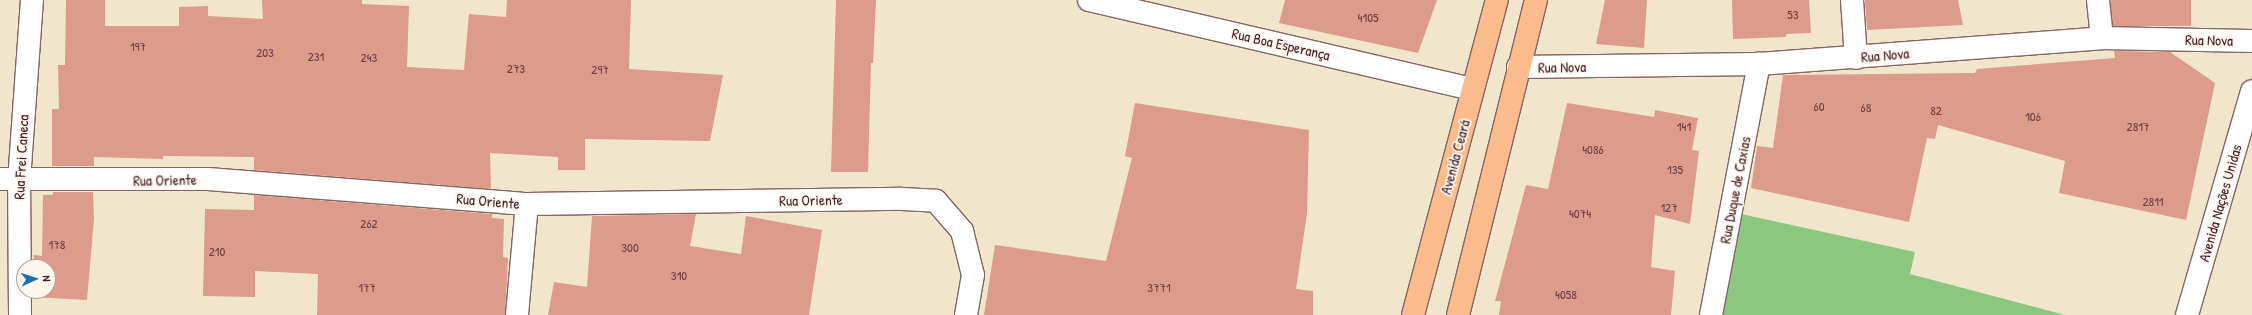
<!DOCTYPE html>
<meta charset="utf-8">
<style>
body{margin:0}
#map{position:relative;width:2252px;height:315px;overflow:hidden;background:#f1e6cb;font-family:"Patrick Hand",sans-serif}
div>[style]{position:absolute}
[style*='--x']{left:calc(var(--x)*1px);top:calc(var(--y)*1px);width:calc(var(--w)*1px);rotate:calc(var(--a)*1deg)}
.green>*{inset:0;background:#8bc87d}
.building>*{inset:0;background:#dd9b8c;transform-origin:0 0}
.roads{filter:drop-shadow(1px 0 #846563) drop-shadow(-1px 0 #846563) drop-shadow(0 1px #846563) drop-shadow(0 -1px #846563)}
.minor>*{height:22px;margin:-11px;padding:0 11px;transform-origin:11px;border-radius:11px;background:#fff}
.major>*{height:22px;margin:-11px;padding:0 11px;transform-origin:11px;border-radius:11px;background:#fbbb8d}
span{translate:-50% -50%;white-space:nowrap;text-align:center;line-height:1.15;-webkit-text-stroke:3.5px #fbf7ec;paint-order:stroke}
.number-label{font-size:13px;color:#6f3e43}
.number-label span{-webkit-text-stroke-width:0}
.street-label{font-size:15px;color:#4a1f2b}
.north{position:absolute;left:16px;top:259px;width:40px;height:40px;box-sizing:border-box;background:#fbf7ec;border:1px solid #b4a19f;border-radius:50%;rotate:87deg;font-size:11px;font-weight:700;line-height:16px;text-align:center;color:#4a1f2b}
.north::after{content:'';display:block;margin:auto;width:14px;height:18px;background:#1f6fb2;clip-path:polygon(50% 0,100% 100%,50% 72%,0 100%)}
</style>
<div id="map">
<div class="green">
<div style="clip-path:polygon(1741px 214px,1915px 252px,1910px 274px,2065px 315px,1720px 315px)"></div>
</div>
<div class="building">
<div style="clip-path:polygon(66px 0,105px 0,105px 26px,179px 26px,179px 7px,208px 6px,208px 16px,263px 19px,262px 0,362px 0,362px 4px,409px 6px,407px 67px,464px 70px,469px 14px,506px 17px,507px 0,631px 0,629px 69px,723px 75px,710px 141px,585px 139px,585px 170px,558px 170px,558px 157px,490px 153px,491px 189px,254px 170px,254px 157px,163px 156px,163px 159px,94px 157px,94px 166px,52px 166px,52px 109px,59px 109px,58px 65px,65px 65px)"></div>
<div style="clip-path:polygon(836px 0,876px 0,873px 63px,871px 63px,868px 172px,831px 172px)"></div>
<div style="clip-path:polygon(1285px 0,1437px 0,1418px 53px,1279px 23px)"></div>
<div style="clip-path:polygon(1605px 0,1647px 0,1644px 48px,1596px 44px)"></div>
<div style="clip-path:polygon(1732px 0,1809px 0,1811px 33px,1786px 34px,1786px 37px,1733px 39px)"></div>
<div style="clip-path:polygon(1865px 0,1958px 0,1963px 25px,1867px 30px)"></div>
<div style="left:2111px;top:0;width:80px;height:26px"></div>
<div style="clip-path:polygon(2114px 51px,2170px 52px,2215px 83px,2186px 220px,2059px 193px,2065px 161px,1938px 125px,1935px 139px,1927px 138px,1909px 222px,1751px 188px,1757px 146px,1773px 148px,1783px 75px,1975px 73px,1977px 69px,2115px 58px)"></div>
<div style="clip-path:polygon(1135px 103px,1309px 130px,1307px 213px,1296px 289px,1313px 291px,1313px 315px,984px 315px,995px 245px,1106px 261px,1132px 158px,1125px 156px)"></div>
<div style="clip-path:polygon(1567px 103px,1654px 117px,1655px 110px,1698px 118px,1692px 150px,1699px 151px,1690px 224px,1655px 215px,1651px 267px,1675px 271px,1671px 315px,1499px 315px,1501px 301px,1495px 301px,1526px 185px,1548px 189px)"></div>
<div style="clip-path:polygon(53px 192px,93px 192px,94px 219px,87px 300px,32px 297px,32px 291px,48px 291px,48px 267px,33px 267px,34px 255px,42px 256px,43px 195px,53px 195px)"></div>
<div style="clip-path:polygon(254px 195px,492px 214px,492px 218px,504px 219px,503px 257px,508px 258px,505px 315px,317px 315px,318px 274px,255px 271px,255px 297px,203px 296px,205px 209px,254px 210px)"></div>
<div style="clip-path:polygon(696px 214px,690px 246px,741px 254px,746px 216px,822px 230px,809px 315px,548px 315px,554px 282px,587px 287px,592px 216px)"></div>
</div>
<div class="roads">
<div class="minor">
<div style="--x:1089;--y:0;--w:393;--a:13.1"></div>
<div style="--x:1852;--y:0;--w:58;--a:86.1"></div>
<div style="--x:2098;--y:0;--w:38;--a:84"></div>
<div style="--x:1518;--y:67;--w:241;--a:-0.7"></div>
<div style="--x:1759;--y:64;--w:344;--a:-4.3"></div>
<div style="--x:2102;--y:38;--w:150;--a:1.1"></div>
<div style="--x:0;--y:179;--w:208;--a:0"></div>
<div style="--x:208;--y:179;--w:320;--a:4.5"></div>
<div style="--x:527;--y:204;--w:375;--a:-0.8"></div>
<div style="--x:902;--y:199;--w:34;--a:3"></div>
<div style="--x:936;--y:201;--w:40;--a:49"></div>
<div style="--x:962;--y:231;--w:45;--a:76"></div>
<div style="--x:973;--y:275;--w:41;--a:99.9"></div>
<div style="--x:20;--y:315;--w:134;--a:-90.4"></div>
<div style="--x:19;--y:181;--w:181;--a:-85.9"></div>
<div style="--x:517;--y:315;--w:111;--a:-84.9"></div>
<div style="--x:1711;--y:315;--w:256;--a:-79.2"></div>
<div style="--x:2187;--y:315;--w:233;--a:-73.8"></div>
</div>
<div class="major">
<div style="--x:1413;--y:315;--w:326;--a:-75.1"></div>
<div style="--x:1458;--y:315;--w:325;--a:-76.1"></div>
</div>
</div>
<div class="number-label">
<span style="left:1793px;top:14px">53</span>
<span style="left:1368px;top:17px">4105</span>
<span style="left:138px;top:46px">197</span>
<span style="left:265px;top:52px">203</span>
<span style="left:316px;top:56px">231</span>
<span style="left:369px;top:57px">243</span>
<span style="left:516px;top:68px">273</span>
<span style="left:600px;top:69px">297</span>
<span style="left:1819px;top:106px">60</span>
<span style="left:1866px;top:107px">68</span>
<span style="left:1936px;top:110px">82</span>
<span style="left:2033px;top:116px">106</span>
<span style="left:1684px;top:126px">141</span>
<span style="left:2138px;top:126px">2817</span>
<span style="left:1593px;top:149px">4086</span>
<span style="left:1675px;top:169px">135</span>
<span style="left:2153px;top:201px">2811</span>
<span style="left:1669px;top:207px">127</span>
<span style="left:1580px;top:213px">4074</span>
<span style="left:369px;top:223px">262</span>
<span style="left:57px;top:244px">178</span>
<span style="left:630px;top:247px">300</span>
<span style="left:217px;top:251px">210</span>
<span style="left:679px;top:275px">310</span>
<span style="left:367px;top:287px">177</span>
<span style="left:1159px;top:287px">3771</span>
<span style="left:1566px;top:294px">4058</span>
</div>
<div class="street-label">
<span style="left:2209px;top:40px;rotate:1deg">Rua Nova</span>
<span style="left:1281px;top:44px;rotate:13deg">Rua Boa Esperança</span>
<span style="left:1885px;top:55px;rotate:-5deg">Rua Nova</span>
<span style="left:1562px;top:67px;rotate:-1deg">Rua Nova</span>
<span style="left:21px;top:157px;rotate:-87deg">Rua Frei Caneca</span>
<span style="left:1455px;top:157px;rotate:-75deg">Avenida Ceará</span>
<span style="left:165px;top:180px;rotate:-1deg">Rua Oriente</span>
<span style="left:1735px;top:190px;rotate:-79deg">Rua Duque de Caxias</span>
<span style="left:811px;top:200px;rotate:-1deg">Rua Oriente</span>
<span style="left:488px;top:201px;rotate:5deg">Rua Oriente</span>
<span style="left:2220px;top:203px;rotate:-74deg">Avenida Nações Unidas</span>
</div>
<div class="north">N</div>
</div>
